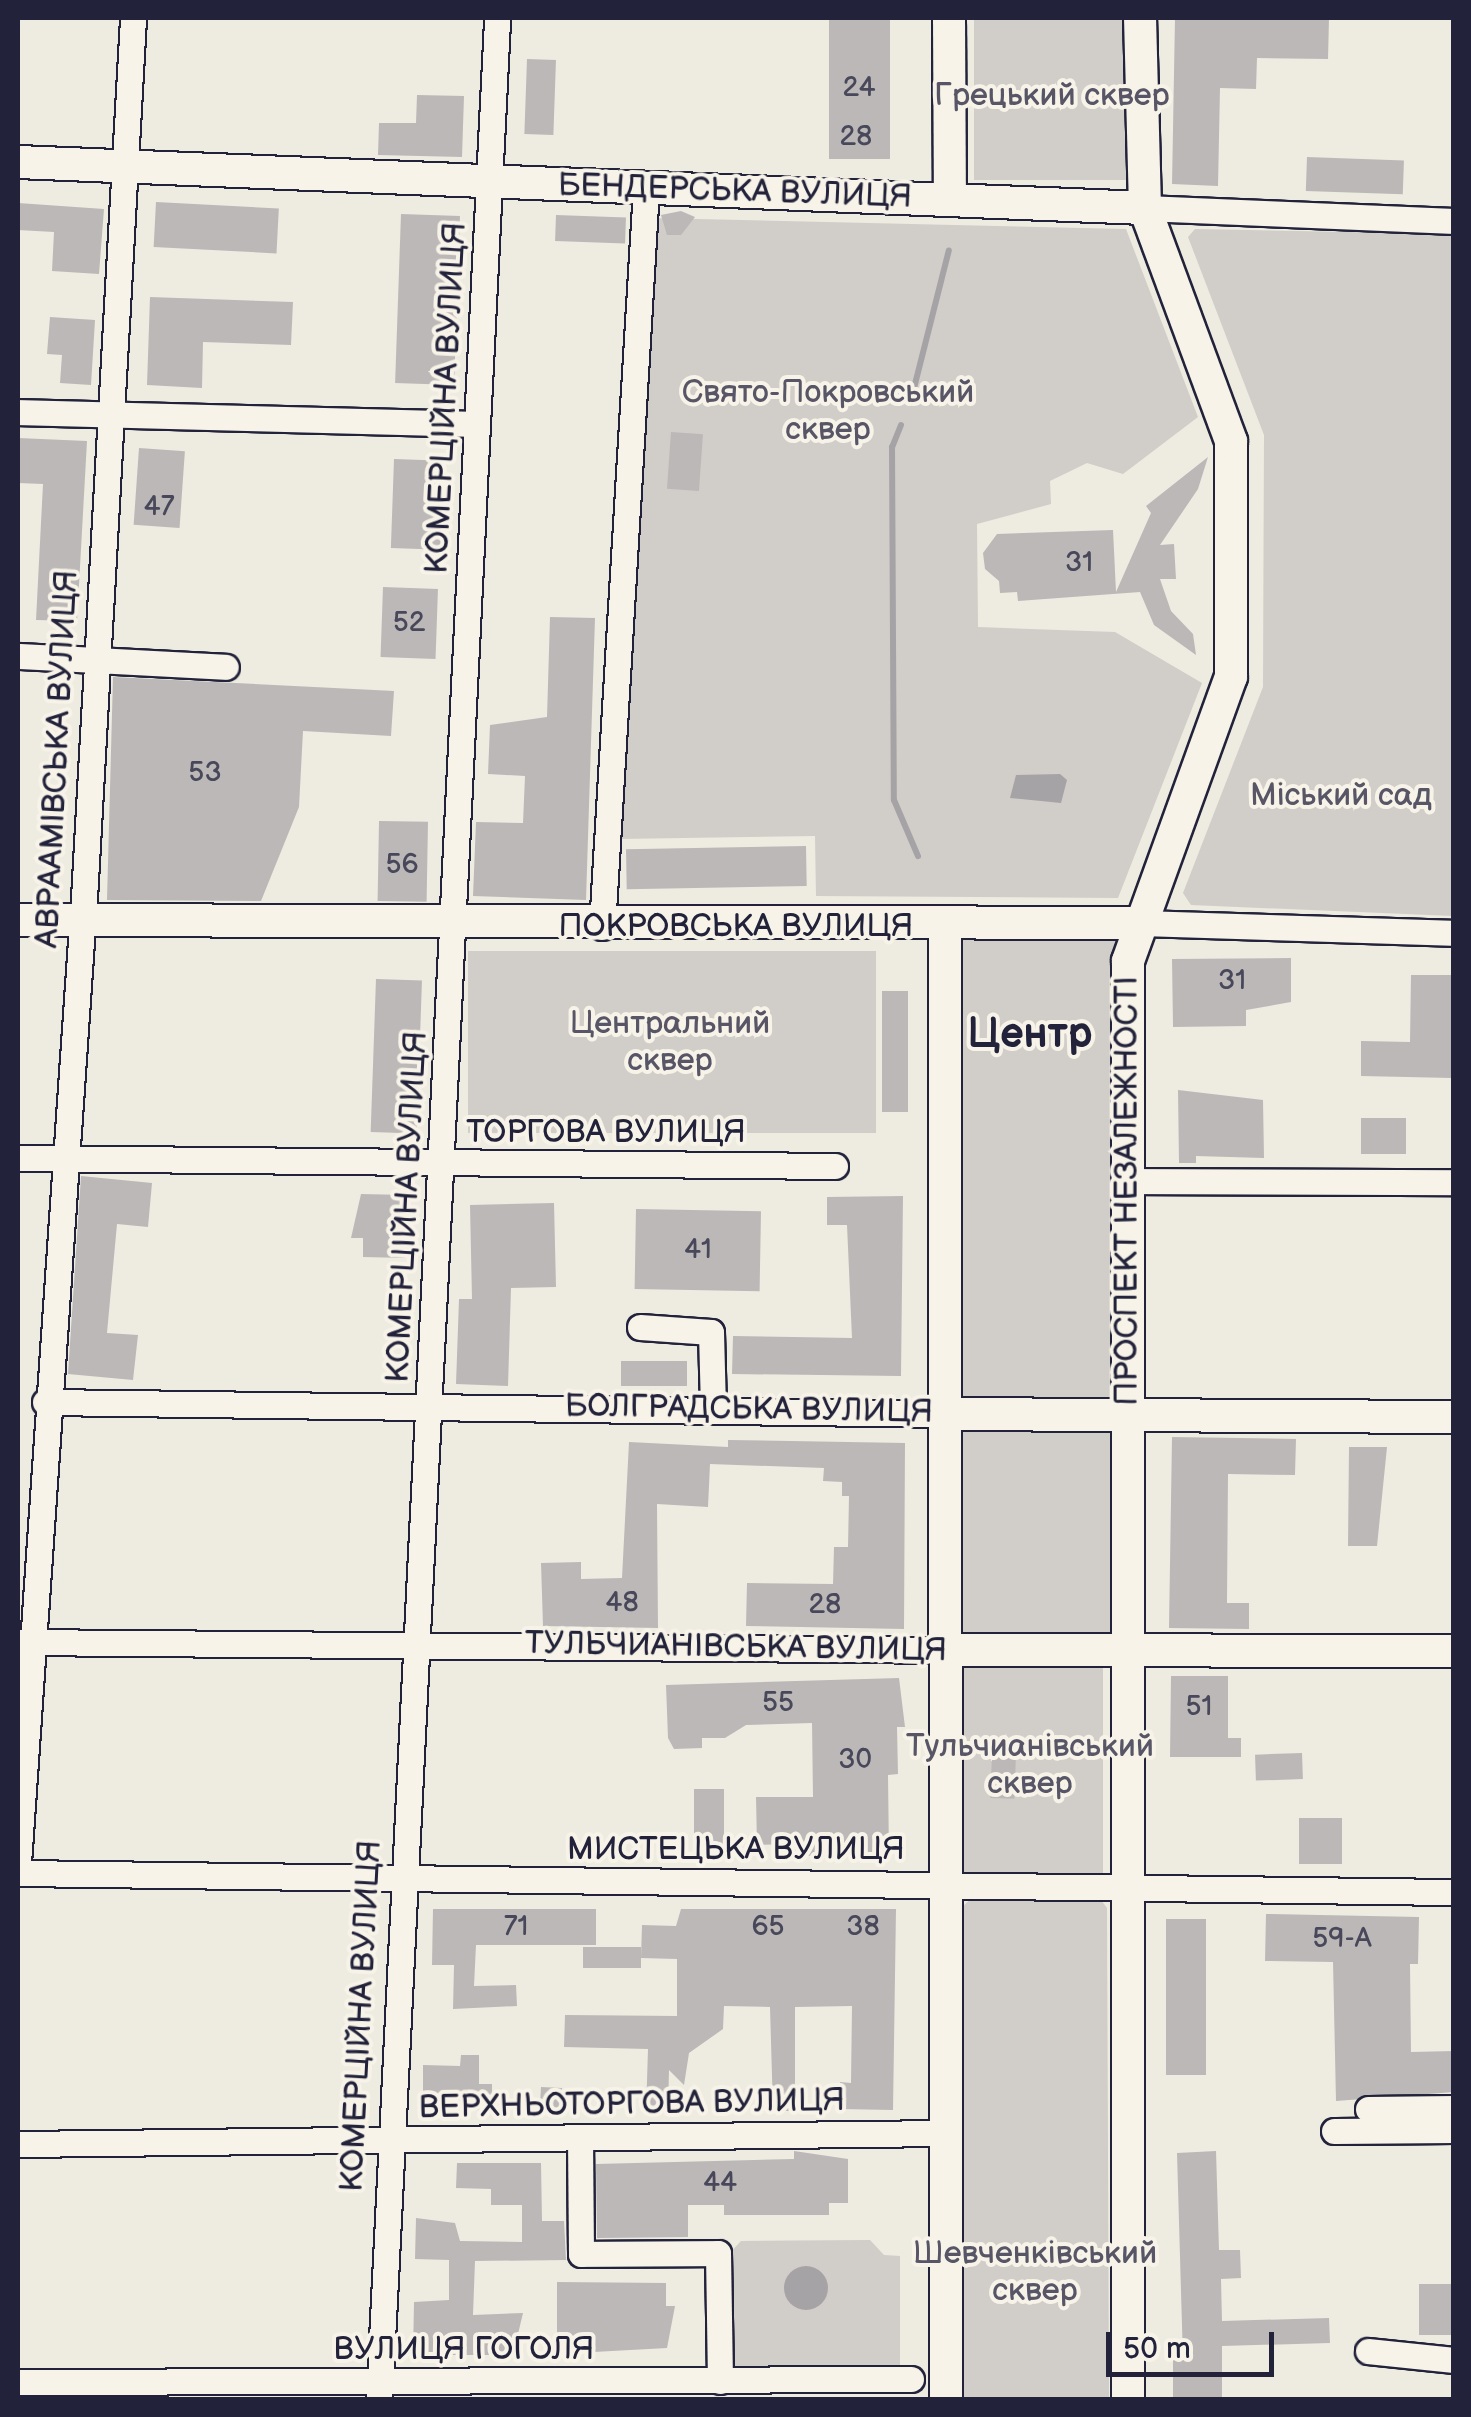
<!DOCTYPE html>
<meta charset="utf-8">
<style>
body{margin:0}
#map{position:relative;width:1471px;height:2417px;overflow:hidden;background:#eeebe1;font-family:"Balsamiq Sans",sans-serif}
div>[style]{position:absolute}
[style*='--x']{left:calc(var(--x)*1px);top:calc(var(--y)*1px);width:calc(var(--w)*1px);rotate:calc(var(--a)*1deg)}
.green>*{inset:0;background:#d1cdc9;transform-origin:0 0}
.water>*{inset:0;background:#a6a3a6}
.round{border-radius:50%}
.stream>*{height:6px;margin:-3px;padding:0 3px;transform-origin:3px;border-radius:3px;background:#a6a3a6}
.building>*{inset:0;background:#bbb8b7;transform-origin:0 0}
.roads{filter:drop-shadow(2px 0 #22223b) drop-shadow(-2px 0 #22223b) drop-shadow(0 2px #22223b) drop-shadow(0 -2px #22223b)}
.minor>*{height:25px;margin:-12.5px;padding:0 12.5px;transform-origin:12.5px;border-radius:12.5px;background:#f7f3e8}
.major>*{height:32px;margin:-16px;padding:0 16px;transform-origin:16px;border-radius:16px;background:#f7f3e8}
span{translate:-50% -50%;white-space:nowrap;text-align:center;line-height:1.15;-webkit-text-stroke:8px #f7f3e8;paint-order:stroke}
.number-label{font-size:28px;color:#48485a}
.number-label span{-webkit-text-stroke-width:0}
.park-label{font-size:32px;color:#575566}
.street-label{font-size:32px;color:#22223b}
.district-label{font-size:42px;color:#22223b;font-weight:700}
.frame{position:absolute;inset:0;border:20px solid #22223b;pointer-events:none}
.scale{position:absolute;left:1106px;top:2332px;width:168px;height:45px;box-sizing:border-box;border:5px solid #22223b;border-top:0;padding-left:12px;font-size:30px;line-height:35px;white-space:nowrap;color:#22223b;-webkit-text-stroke:8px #f7f3e8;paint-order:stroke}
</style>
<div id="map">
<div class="green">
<div style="left:974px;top:18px;width:155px;height:162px"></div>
<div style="clip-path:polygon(651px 218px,1126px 229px,1198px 417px,1123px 474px,1087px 463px,1050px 481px,1051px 504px,977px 524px,978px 627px,1115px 632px,1202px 683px,1118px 898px,816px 896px,815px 836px,618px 839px)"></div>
<div style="clip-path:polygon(1195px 229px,1453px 234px,1453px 916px,1191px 905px,1183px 893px,1263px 687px,1264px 435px,1188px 237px)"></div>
<div style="left:1116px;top:940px;width:693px;height:154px;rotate:90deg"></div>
<div style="left:468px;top:951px;width:408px;height:182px"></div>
<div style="left:1103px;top:1660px;width:214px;height:144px;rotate:90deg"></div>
<div style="clip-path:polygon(973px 1897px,1101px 1900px,1107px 1908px,1109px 2399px,961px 2400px,962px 1907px)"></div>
<div style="clip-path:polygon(870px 2240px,884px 2255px,900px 2256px,900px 2368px,729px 2370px,727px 2256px,741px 2241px)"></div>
</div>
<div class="water">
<div style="clip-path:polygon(1060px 774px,1067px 780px,1061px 803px,1010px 798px,1016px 775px)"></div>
<div class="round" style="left:784px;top:2266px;width:44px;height:44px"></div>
</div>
<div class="stream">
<div style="--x:913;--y:392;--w:146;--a:-75.8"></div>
<div style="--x:901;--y:425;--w:24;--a:112"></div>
<div style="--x:892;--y:447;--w:353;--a:89.7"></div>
<div style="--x:894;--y:800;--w:61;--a:66.8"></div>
</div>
<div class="building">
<div style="left:829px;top:18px;width:61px;height:141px"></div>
<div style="clip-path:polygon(1175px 18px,1329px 18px,1328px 59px,1257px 58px,1256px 89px,1220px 88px,1218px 186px,1172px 184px)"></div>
<div style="left:527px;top:59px;width:29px;height:75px;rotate:2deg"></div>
<div style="clip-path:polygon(417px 95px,464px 96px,462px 157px,378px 155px,379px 123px,416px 123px)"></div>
<div style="left:1307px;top:157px;width:97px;height:34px;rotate:2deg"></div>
<div style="left:156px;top:202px;width:123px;height:45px;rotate:3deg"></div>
<div style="clip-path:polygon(18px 203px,104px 209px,99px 274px,52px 271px,54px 232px,18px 230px)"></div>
<div style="clip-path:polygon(681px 211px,695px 217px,681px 235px,667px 235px,661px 215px)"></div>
<div style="left:401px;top:214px;width:59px;height:169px;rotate:2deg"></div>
<div style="left:556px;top:215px;width:70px;height:26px;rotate:2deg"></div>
<div style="clip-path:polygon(150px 297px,293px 302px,291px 345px,203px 342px,202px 388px,147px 385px)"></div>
<div style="clip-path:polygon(50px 317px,95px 320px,91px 385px,60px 383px,62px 355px,47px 354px)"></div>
<div style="left:671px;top:432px;width:32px;height:57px;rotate:4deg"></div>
<div style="clip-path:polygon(18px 438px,87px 441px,77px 621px,36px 620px,43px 484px,18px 483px)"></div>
<div style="left:139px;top:448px;width:46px;height:77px;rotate:4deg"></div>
<div style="clip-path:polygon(1208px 457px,1198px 489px,1160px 545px,1174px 544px,1176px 579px,1160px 579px,1171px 611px,1193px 634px,1196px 655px,1154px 625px,1140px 592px,1018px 601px,1017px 592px,1000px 593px,999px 581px,985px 569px,983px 553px,997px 534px,1113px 530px,1116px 592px,1151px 513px,1146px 506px)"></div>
<div style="left:394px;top:459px;width:50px;height:89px;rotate:2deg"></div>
<div style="left:383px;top:587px;width:55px;height:70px;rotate:2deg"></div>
<div style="clip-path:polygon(550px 617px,595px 618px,586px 900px,473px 896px,476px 822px,523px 823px,525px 776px,488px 774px,490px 725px,547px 717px)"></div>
<div style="clip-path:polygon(113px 677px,394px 691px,391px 736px,303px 731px,299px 807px,261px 901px,107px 900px)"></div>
<div style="left:379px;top:821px;width:49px;height:80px;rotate:1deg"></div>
<div style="left:806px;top:846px;width:40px;height:180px;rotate:89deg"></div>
<div style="clip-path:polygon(1291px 958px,1291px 1002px,1246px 1010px,1246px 1026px,1173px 1027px,1172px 959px)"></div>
<div style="clip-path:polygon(1411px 975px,1454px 975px,1452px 1078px,1361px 1076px,1361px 1041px,1410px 1042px)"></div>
<div style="left:376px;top:979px;width:46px;height:153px;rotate:2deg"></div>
<div style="left:882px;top:991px;width:26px;height:121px"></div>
<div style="clip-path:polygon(1178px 1090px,1263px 1100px,1264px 1158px,1196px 1156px,1196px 1163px,1179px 1163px)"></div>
<div style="left:1361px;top:1118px;width:45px;height:36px"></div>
<div style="clip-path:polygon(81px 1176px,152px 1183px,148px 1227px,117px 1224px,107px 1333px,138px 1335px,133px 1380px,68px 1374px)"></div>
<div style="clip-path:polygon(361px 1194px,406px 1195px,405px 1258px,363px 1257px,363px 1238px,351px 1238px)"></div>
<div style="clip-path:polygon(903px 1196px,901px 1376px,732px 1374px,733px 1336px,852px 1338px,847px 1225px,827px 1225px,827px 1197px)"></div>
<div style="clip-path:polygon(554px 1203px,556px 1287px,511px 1288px,508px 1386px,456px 1384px,459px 1299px,472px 1299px,470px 1205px)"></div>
<div style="left:636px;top:1209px;width:125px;height:80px;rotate:1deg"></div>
<div style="left:687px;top:1361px;width:25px;height:66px;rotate:90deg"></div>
<div style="clip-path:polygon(1172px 1437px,1296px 1439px,1295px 1475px,1228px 1474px,1227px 1603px,1249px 1603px,1249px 1629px,1169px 1628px)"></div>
<div style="clip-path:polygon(728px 1440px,905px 1443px,904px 1629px,746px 1626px,747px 1583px,833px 1584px,834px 1547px,848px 1547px,849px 1496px,842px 1496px,842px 1482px,823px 1481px,824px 1468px,710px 1464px,708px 1507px,657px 1504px,658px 1628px,543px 1626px,541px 1563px,581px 1562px,581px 1579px,622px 1578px,629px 1442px,728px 1447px)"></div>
<div style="clip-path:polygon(1349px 1447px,1387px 1447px,1377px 1546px,1348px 1546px)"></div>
<div style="clip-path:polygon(1171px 1676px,1228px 1676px,1228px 1738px,1241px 1738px,1241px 1757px,1170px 1757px)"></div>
<div style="clip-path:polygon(899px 1678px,905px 1727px,897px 1727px,898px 1774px,888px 1775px,889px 1855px,790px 1856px,790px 1844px,757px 1845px,756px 1797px,813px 1797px,812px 1723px,746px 1725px,725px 1738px,702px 1738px,702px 1748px,674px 1749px,668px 1738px,666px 1685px)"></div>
<div style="left:992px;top:1753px;width:24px;height:45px;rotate:2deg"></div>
<div style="left:1302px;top:1753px;width:26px;height:47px;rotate:88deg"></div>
<div style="left:694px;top:1789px;width:30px;height:62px"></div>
<div style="left:1299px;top:1818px;width:43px;height:46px"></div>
<div style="clip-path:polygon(433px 1909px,596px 1909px,596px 1945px,476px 1945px,474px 1986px,516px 1985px,517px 2006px,453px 2009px,454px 1965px,432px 1965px)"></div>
<div style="clip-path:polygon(681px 1909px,896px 1909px,893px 2110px,840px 2109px,840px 2082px,851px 2083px,852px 2006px,795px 2007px,795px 2111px,773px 2111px,770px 2007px,724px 2006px,723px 2029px,689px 2053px,684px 2085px,669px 2070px,668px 2112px,646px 2112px,648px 2049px,564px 2047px,565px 2015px,677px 2016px,677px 1959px,641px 1958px,642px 1925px,676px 1926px)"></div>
<div style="clip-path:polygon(1266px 1914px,1419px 1917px,1418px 1964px,1410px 1964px,1411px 2052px,1454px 2051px,1454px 2092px,1336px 2101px,1333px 1962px,1265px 1961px)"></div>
<div style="left:1206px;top:1919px;width:156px;height:40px;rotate:90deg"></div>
<div style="left:583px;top:1947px;width:58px;height:21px"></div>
<div style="clip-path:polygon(461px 2055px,479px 2055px,479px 2084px,492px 2084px,492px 2110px,423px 2111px,423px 2065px,460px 2066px)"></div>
<div style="left:541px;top:2087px;width:21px;height:25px;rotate:3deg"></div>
<div style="clip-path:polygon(794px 2151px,848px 2159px,848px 2203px,829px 2203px,829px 2215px,724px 2215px,724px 2205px,688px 2205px,688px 2237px,597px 2238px,596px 2164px,794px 2159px)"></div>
<div style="clip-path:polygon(1216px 2151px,1219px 2250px,1240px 2250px,1241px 2278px,1221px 2279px,1222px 2321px,1329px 2318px,1330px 2343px,1222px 2346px,1222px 2400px,1173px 2400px,1173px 2360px,1183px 2360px,1177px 2153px)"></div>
<div style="clip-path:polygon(457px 2163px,541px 2163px,542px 2221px,564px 2221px,566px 2260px,475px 2261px,473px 2315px,523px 2313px,513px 2355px,413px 2355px,414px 2302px,449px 2300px,449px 2260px,415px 2259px,416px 2218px,455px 2223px,460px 2241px,522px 2242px,522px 2205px,491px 2205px,491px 2189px,456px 2188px)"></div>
<div style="clip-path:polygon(557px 2282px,666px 2283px,666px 2306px,675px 2306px,667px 2348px,557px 2354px)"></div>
<div style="left:1419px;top:2284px;width:35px;height:51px"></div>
</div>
<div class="roads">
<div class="minor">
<div style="--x:1145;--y:208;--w:309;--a:2.4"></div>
<div style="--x:18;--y:412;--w:457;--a:1.5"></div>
<div style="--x:18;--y:656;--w:208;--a:3"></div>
<div style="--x:1138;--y:923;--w:316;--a:1.8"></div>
<div style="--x:602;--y:927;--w:740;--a:-86.59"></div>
<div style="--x:18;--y:1158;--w:817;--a:0.56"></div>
<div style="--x:1127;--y:1181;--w:327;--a:0.2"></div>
<div style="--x:640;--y:1327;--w:71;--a:4"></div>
<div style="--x:711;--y:1332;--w:77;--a:88.5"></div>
<div style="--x:45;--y:1402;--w:901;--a:0.76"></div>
<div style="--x:18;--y:1642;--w:929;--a:0.49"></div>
<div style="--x:18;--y:1863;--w:967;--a:-86.09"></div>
<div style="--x:84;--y:898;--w:881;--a:-86.81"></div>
<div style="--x:18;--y:1873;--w:1436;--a:0.76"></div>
<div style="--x:1368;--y:2109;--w:86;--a:-0.7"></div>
<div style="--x:1334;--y:2131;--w:120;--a:-0.5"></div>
<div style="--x:580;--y:2138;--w:116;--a:89.5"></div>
<div style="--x:581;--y:2254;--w:137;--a:-0.4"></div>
<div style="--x:718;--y:2253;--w:128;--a:89.1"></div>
<div style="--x:18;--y:2144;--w:929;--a:-0.68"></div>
<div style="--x:1368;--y:2351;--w:86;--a:6"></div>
<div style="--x:18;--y:2382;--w:893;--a:-0.19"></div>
<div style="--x:379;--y:2400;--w:2385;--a:-87.16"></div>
</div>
<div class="major">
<div style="--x:949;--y:18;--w:182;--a:89.7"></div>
<div style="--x:18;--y:162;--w:1128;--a:2.34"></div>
<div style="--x:18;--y:920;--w:1120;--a:0.15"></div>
<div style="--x:945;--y:927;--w:1473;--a:89.96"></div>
<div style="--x:946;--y:1414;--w:508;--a:0.34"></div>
<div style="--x:947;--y:1650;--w:507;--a:0.11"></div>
<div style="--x:1128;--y:2400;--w:1439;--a:-90"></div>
<div style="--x:1128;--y:961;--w:302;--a:-70.1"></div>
<div style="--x:1231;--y:677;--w:236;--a:-90"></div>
<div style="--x:1231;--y:441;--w:248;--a:-110.3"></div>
<div style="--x:1145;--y:208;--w:190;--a:-91.5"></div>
</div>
</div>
<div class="number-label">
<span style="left:859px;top:88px">24</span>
<span style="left:856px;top:137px">28</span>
<span style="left:159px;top:507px">47</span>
<span style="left:1079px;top:563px">31</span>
<span style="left:409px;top:623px">52</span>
<span style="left:205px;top:773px">53</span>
<span style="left:402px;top:865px">56</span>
<span style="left:1232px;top:981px">31</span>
<span style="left:698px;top:1250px">41</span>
<span style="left:622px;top:1603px">48</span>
<span style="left:825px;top:1605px">28</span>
<span style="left:778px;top:1703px">55</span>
<span style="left:1199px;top:1707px">51</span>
<span style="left:855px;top:1760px">30</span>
<span style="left:516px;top:1927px">71</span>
<span style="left:768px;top:1927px">65</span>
<span style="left:863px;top:1927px">38</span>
<span style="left:1342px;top:1939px">59-А</span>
<span style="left:720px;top:2183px">44</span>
</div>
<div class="park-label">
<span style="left:1052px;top:96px">Грецький сквер</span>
<span style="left:828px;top:412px">Свято-Покровський<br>сквер</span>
<span style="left:1341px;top:796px">Міський сад</span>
<span style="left:670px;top:1043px">Центральний<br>сквер</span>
<span style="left:1030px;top:1766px">Тульчианівський<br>сквер</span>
<span style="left:1035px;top:2273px">Шевченківський<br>сквер</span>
</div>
<div class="street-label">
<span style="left:735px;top:192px;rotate:2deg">БЕНДЕРСЬКА ВУЛИЦЯ</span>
<span style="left:447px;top:398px;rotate:-87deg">КОМЕРЦІЙНА ВУЛИЦЯ</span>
<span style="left:58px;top:759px;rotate:-87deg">АВРААМІВСЬКА ВУЛИЦЯ</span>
<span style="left:736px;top:927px">ПОКРОВСЬКА ВУЛИЦЯ</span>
<span style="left:606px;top:1133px">ТОРГОВА ВУЛИЦЯ</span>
<span style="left:1128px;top:1191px;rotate:-90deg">ПРОСПЕКТ НЕЗАЛЕЖНОСТІ</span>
<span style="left:408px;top:1207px;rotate:-87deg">КОМЕРЦІЙНА ВУЛИЦЯ</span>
<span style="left:749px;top:1410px;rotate:1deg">БОЛГРАДСЬКА ВУЛИЦЯ</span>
<span style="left:736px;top:1648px;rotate:1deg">ТУЛЬЧИАНІВСЬКА ВУЛИЦЯ</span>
<span style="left:736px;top:1850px">МИСТЕЦЬКА ВУЛИЦЯ</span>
<span style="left:362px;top:2016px;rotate:-87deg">КОМЕРЦІЙНА ВУЛИЦЯ</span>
<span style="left:632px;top:2105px;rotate:-1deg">ВЕРХНЬОТОРГОВА ВУЛИЦЯ</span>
<span style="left:464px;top:2350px">ВУЛИЦЯ ГОГОЛЯ</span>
</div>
<div class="district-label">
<span style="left:1030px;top:1035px">Центр</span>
</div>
<div class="frame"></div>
<div class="scale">50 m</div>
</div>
